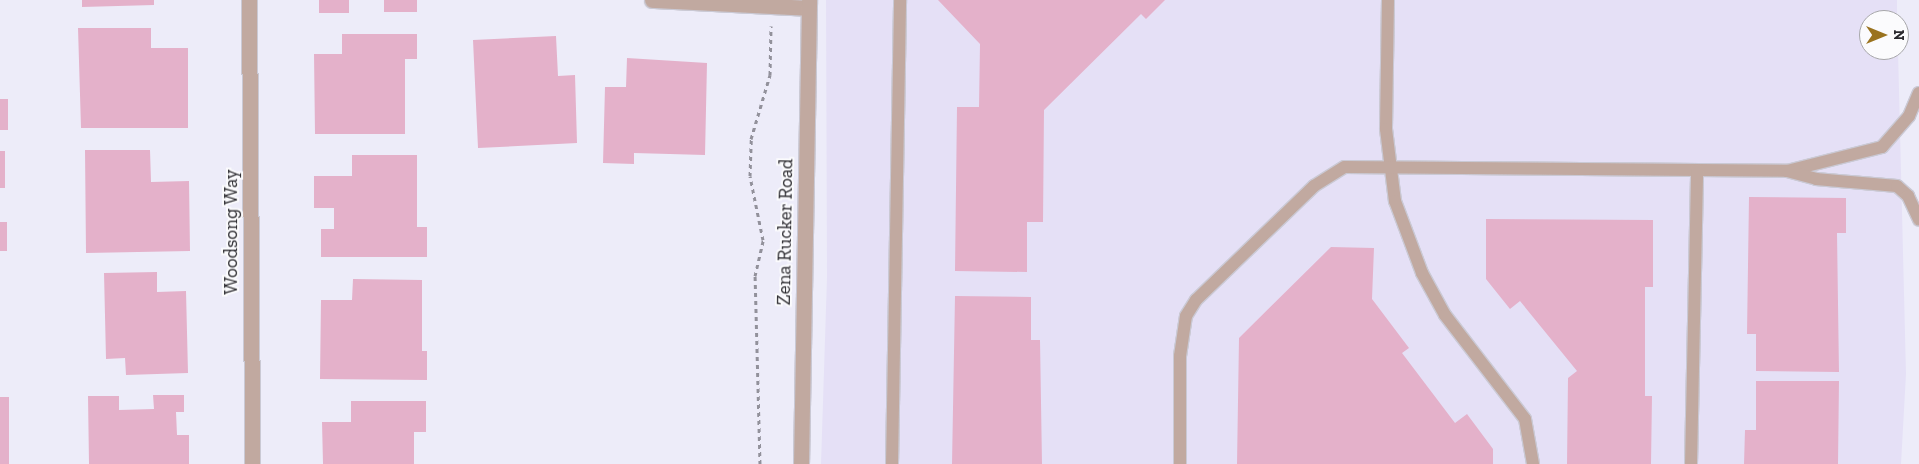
<!DOCTYPE html>
<style>
body{margin:0}
#map{position:relative;width:1919px;height:464px;overflow:hidden;background:#edecf9;font-family:"Zilla Slab",serif}
div>[style]{position:absolute}
[style*='--x']{left:calc(var(--x)*1px);top:calc(var(--y)*1px);width:calc(var(--w)*1px);rotate:calc(var(--a)*1deg)}
.commercial>*{inset:0;background:#e5e0f6}
.building>*{inset:0;background:#e4b1ca;transform-origin:0 0}
.path>*{height:3px;margin-top:-1.5px;transform-origin:0;background:repeating-linear-gradient(90deg,#92919b 0 4px,transparent 0 8px)}
.roads{filter:drop-shadow(1px 0 #cac9d4) drop-shadow(-1px 0 #cac9d4) drop-shadow(0 1px #cac9d4) drop-shadow(0 -1px #cac9d4)}
.service>*{height:12px;margin:-6px;padding:0 6px;transform-origin:6px;border-radius:6px;background:#c1a9a0}
.minor>*{height:15px;margin:-7.5px;padding:0 7.5px;transform-origin:7.5px;border-radius:7.5px;background:#c1a9a0}
span{translate:-50% -50%;white-space:nowrap;text-align:center;line-height:1.15;-webkit-text-stroke:4px #fbfbfd;paint-order:stroke}
.street-label{font-size:19px;color:#2a292e}
.north{position:absolute;left:1859px;top:10px;width:50px;height:50px;box-sizing:border-box;background:#fbfbfd;border:1px solid #a7a7aa;border-radius:50%;rotate:90deg;font-size:14px;font-weight:700;line-height:20px;text-align:center;color:#2a292e}
.north::after{content:'';display:block;margin:auto;width:18px;height:22px;background:#9a731f;clip-path:polygon(50% 0,100% 100%,50% 72%,0 100%)}
</style>
<div id="map">
<div class="commercial">
<div style="clip-path:polygon(826px 0,1897px 0,1897px 20px,1869px 20px,1869px 50px,1898px 50px,1906px 374px,1901px 464px,821px 464px,827px 277px)"></div>
</div>
<div class="building">
<div style="clip-path:polygon(82px 0,154px 0,154px 5px,82px 7px)"></div>
<div style="left:319px;top:0;width:30px;height:13px"></div>
<div style="left:384px;top:0;width:33px;height:12px"></div>
<div style="clip-path:polygon(938px 0,1165px 0,1146px 19px,1141px 14px,1044px 110px,1043px 222px,1027px 222px,1027px 272px,955px 271px,957px 107px,979px 107px,980px 44px)"></div>
<div style="clip-path:polygon(78px 28px,151px 28px,151px 48px,188px 48px,188px 128px,81px 128px)"></div>
<div style="clip-path:polygon(342px 34px,417px 34px,417px 59px,405px 59px,405px 134px,315px 134px,314px 54px,342px 54px)"></div>
<div style="clip-path:polygon(556px 36px,558px 76px,575px 75px,577px 143px,478px 148px,473px 40px)"></div>
<div style="clip-path:polygon(627px 58px,707px 63px,705px 155px,634px 153px,634px 164px,603px 163px,605px 87px,626px 87px)"></div>
<div style="left:0;top:99px;width:8px;height:31px"></div>
<div style="clip-path:polygon(85px 150px,150px 150px,151px 182px,189px 181px,190px 251px,86px 253px)"></div>
<div style="left:0;top:151px;width:5px;height:37px"></div>
<div style="clip-path:polygon(352px 155px,417px 155px,417px 227px,427px 227px,427px 257px,321px 257px,321px 229px,334px 229px,334px 208px,314px 208px,314px 176px,352px 176px)"></div>
<div style="clip-path:polygon(1749px 197px,1846px 198px,1846px 233px,1837px 233px,1839px 372px,1756px 371px,1756px 334px,1747px 334px)"></div>
<div style="clip-path:polygon(1486px 219px,1653px 220px,1653px 287px,1645px 287px,1645px 396px,1652px 396px,1651px 464px,1567px 464px,1568px 378px,1577px 371px,1520px 301px,1510px 309px,1486px 279px)"></div>
<div style="left:0;top:222px;width:7px;height:29px"></div>
<div style="clip-path:polygon(1331px 247px,1374px 248px,1372px 299px,1409px 348px,1402px 353px,1455px 423px,1467px 414px,1493px 449px,1493px 464px,1237px 464px,1239px 338px)"></div>
<div style="clip-path:polygon(157px 272px,157px 292px,186px 291px,188px 373px,126px 375px,125px 358px,106px 359px,104px 273px)"></div>
<div style="clip-path:polygon(353px 279px,422px 280px,422px 351px,427px 351px,427px 380px,320px 379px,321px 300px,352px 300px)"></div>
<div style="clip-path:polygon(955px 296px,1031px 297px,1031px 340px,1040px 340px,1042px 464px,952px 464px)"></div>
<div style="clip-path:polygon(1756px 381px,1839px 381px,1838px 464px,1744px 464px,1745px 430px,1756px 430px)"></div>
<div style="clip-path:polygon(153px 395px,184px 395px,184px 412px,176px 412px,177px 435px,189px 435px,189px 464px,89px 464px,88px 396px,119px 396px,119px 410px,154px 409px)"></div>
<div style="left:0;top:397px;width:9px;height:67px"></div>
<div style="clip-path:polygon(351px 401px,426px 401px,426px 432px,414px 432px,414px 464px,323px 464px,322px 422px,351px 422px)"></div>
</div>
<div class="path">
<div style="--x:760;--y:464;--w:188;--a:-91.5"></div>
<div style="--x:755;--y:276;--w:37;--a:-77"></div>
<div style="--x:763;--y:240;--w:65;--a:-101.5"></div>
<div style="--x:750;--y:176;--w:37;--a:-88"></div>
<div style="--x:751;--y:139;--w:67;--a:-73.5"></div>
<div style="--x:770;--y:75;--w:49;--a:-88.8"></div>
</div>
<div class="roads">
<div class="service">
<div style="--x:1388;--y:0;--w:129;--a:90.9"></div>
<div style="--x:1386;--y:129;--w:73;--a:82.9"></div>
<div style="--x:1395;--y:201;--w:77;--a:69.4"></div>
<div style="--x:1422;--y:273;--w:48;--a:61.3"></div>
<div style="--x:1445;--y:315;--w:131;--a:52.4"></div>
<div style="--x:1525;--y:419;--w:46;--a:79.9"></div>
<div style="--x:1787;--y:171;--w:98;--a:-14.2"></div>
<div style="--x:1882;--y:147;--w:41;--a:-48.9"></div>
<div style="--x:1909;--y:116;--w:25;--a:-67"></div>
<div style="--x:892;--y:464;--w:464;--a:-89"></div>
<div style="--x:1180;--y:464;--w:108;--a:-90"></div>
<div style="--x:1180;--y:356;--w:40;--a:-81.5"></div>
<div style="--x:1186;--y:316;--w:19;--a:-58"></div>
<div style="--x:1196;--y:300;--w:164;--a:-44"></div>
<div style="--x:1314;--y:186;--w:36;--a:-32"></div>
<div style="--x:1345;--y:167;--w:442;--a:0.5"></div>
<div style="--x:1787;--y:171;--w:30;--a:15"></div>
<div style="--x:1816;--y:179;--w:81;--a:4.9"></div>
<div style="--x:1897;--y:186;--w:15;--a:42"></div>
<div style="--x:1908;--y:196;--w:26;--a:65"></div>
<div style="--x:1691;--y:464;--w:294;--a:-88.8"></div>
</div>
<div class="minor">
<div style="--x:249;--y:0;--w:464;--a:89.6"></div>
<div style="--x:652;--y:0;--w:156;--a:2.9"></div>
<div style="--x:801;--y:464;--w:464;--a:-89"></div>
</div>
</div>
<div class="street-label">
<span style="left:231px;top:232px;rotate:-90deg">Woodsong Way</span>
<span style="left:785px;top:232px;rotate:-89deg">Zena Rucker Road</span>
</div>
<div class="north">N</div>
</div>
